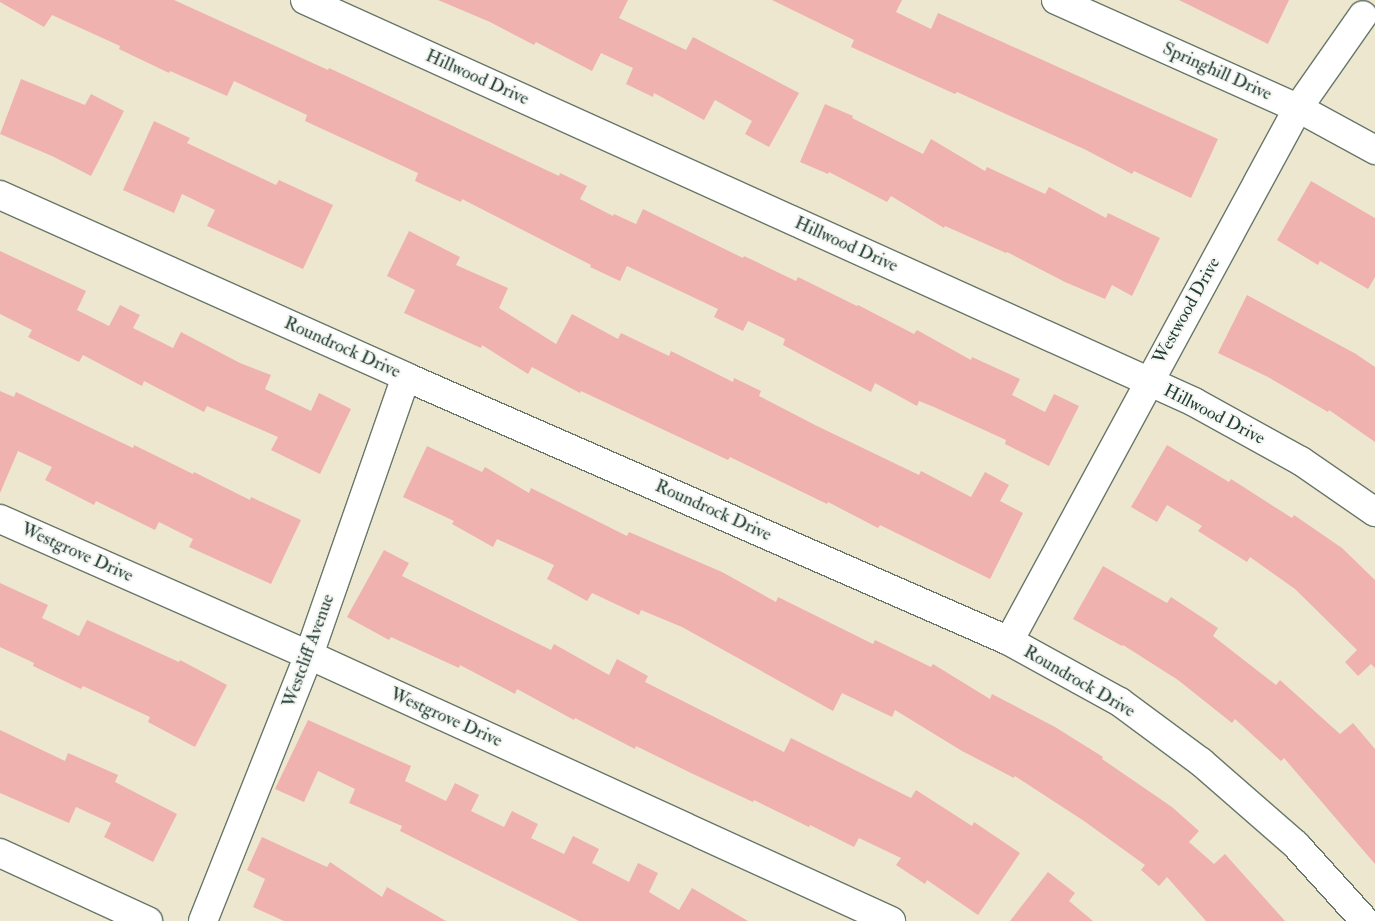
<!DOCTYPE html>
<style>
body{margin:0}
#map{position:relative;width:1375px;height:921px;overflow:hidden;background:#eee7cf;font-family:"IM FELL Double Pica",serif}
div>[style]{position:absolute}
[style*='--x']{left:calc(var(--x)*1px);top:calc(var(--y)*1px);width:calc(var(--w)*1px);rotate:calc(var(--a)*1deg)}
.building>*{inset:0;background:#efb2af}
.roads{filter:drop-shadow(1px 0 #67786a) drop-shadow(-1px 0 #67786a) drop-shadow(0 1px #67786a) drop-shadow(0 -1px #67786a)}
.minor>*{height:28px;margin:-14px;padding:0 14px;transform-origin:14px;border-radius:14px;background:#fff}
span{translate:-50% -50%;white-space:nowrap;text-align:center;line-height:1.15;-webkit-text-stroke:4px #f6f6f2;paint-order:stroke}
.street-label{font-size:18px;color:#1f3d34}
</style>
<div id="map">
<div class="building">
<div style="clip-path:polygon(0 0,174px 0,328px 70px,329px 68px,370px 87px,559px 176px,560px 173px,587px 186px,580px 199px,613px 216px,614px 214px,636px 224px,643px 209px,743px 258px,744px 256px,796px 281px,798px 277px,857px 306px,858px 305px,914px 334px,917px 330px,971px 360px,972px 357px,1020px 379px,1012px 395px,1045px 412px,1054px 394px,1079px 406px,1049px 466px,1005px 444px,1006px 440px,934px 407px,919px 401px,917px 406px,875px 383px,871px 392px,783px 345px,785px 339px,748px 321px,743px 331px,714px 317px,718px 309px,627px 266px,620px 281px,590px 267px,591px 265px,462px 199px,461px 202px,415px 181px,418px 173px,305px 121px,307px 115px,234px 81px,227px 96px,170px 71px,169px 73px,119px 49px,120px 46px,52px 15px,44px 27px,0 2px)"></div>
<div style="clip-path:polygon(438px 0,628px 0,619px 18px,686px 50px,693px 37px,799px 93px,769px 147px,745px 134px,752px 121px,715px 100px,704px 120px,654px 93px,653px 97px,626px 84px,633px 68px,601px 53px,592px 71px,536px 42px,534px 45px,490px 22px)"></div>
<div style="clip-path:polygon(772px 0,902px 0,896px 12px,931px 29px,938px 13px,1218px 139px,1191px 198px,1134px 171px,1132px 174px,1084px 149px,957px 92px,955px 94px,851px 47px,854px 40px)"></div>
<div style="clip-path:polygon(1179px 0,1289px 0,1268px 44px)"></div>
<div style="clip-path:polygon(21px 79px,85px 105px,91px 94px,124px 111px,91px 176px,52px 156px,0 134px)"></div>
<div style="clip-path:polygon(825px 104px,853px 116px,852px 118px,923px 154px,931px 139px,985px 171px,987px 167px,1045px 194px,1049px 187px,1106px 218px,1108px 213px,1160px 238px,1132px 296px,1112px 285px,1105px 299px,1065px 282px,1007px 252px,1006px 253px,945px 226px,944px 228px,891px 196px,887px 202px,829px 172px,828px 174px,800px 162px)"></div>
<div style="clip-path:polygon(154px 121px,190px 138px,187px 143px,276px 185px,279px 180px,333px 205px,303px 269px,207px 226px,215px 210px,182px 194px,174px 213px,123px 190px)"></div>
<div style="clip-path:polygon(1311px 181px,1375px 218px,1375px 277px,1368px 289px,1320px 261px,1318px 265px,1277px 240px)"></div>
<div style="clip-path:polygon(409px 231px,460px 257px,456px 265px,508px 288px,499px 308px,556px 344px,572px 314px,618px 339px,621px 333px,669px 356px,671px 351px,733px 382px,734px 378px,761px 391px,759px 396px,815px 425px,919px 475px,921px 471px,971px 497px,985px 472px,1009px 485px,1000px 501px,1023px 513px,990px 579px,880px 525px,878px 528px,828px 502px,827px 504px,730px 457px,728px 460px,581px 391px,580px 393px,532px 367px,528px 374px,482px 345px,481px 348px,404px 313px,415px 290px,387px 276px)"></div>
<div style="clip-path:polygon(0 251px,86px 291px,77px 310px,109px 326px,120px 305px,140px 315px,133px 328px,173px 348px,181px 332px,240px 363px,271px 375px,265px 389px,311px 411px,319px 393px,351px 409px,320px 474px,271px 450px,278px 437px,207px 406px,204px 412px,144px 381px,142px 386px,83px 355px,79px 362px,28px 337px,32px 330px,0 314px)"></div>
<div style="clip-path:polygon(1247px 295px,1356px 354px,1375px 367px,1375px 442px,1329px 410px,1328px 412px,1268px 377px,1218px 353px)"></div>
<div style="clip-path:polygon(0 391px,14px 397px,16px 392px,133px 448px,134px 445px,193px 474px,194px 472px,250px 500px,251px 497px,301px 520px,271px 584px,189px 547px,193px 539px,159px 522px,155px 530px,96px 501px,94px 505px,45px 480px,52px 467px,18px 451px,0 493px)"></div>
<div style="clip-path:polygon(1167px 445px,1229px 482px,1231px 479px,1292px 518px,1294px 515px,1342px 548px,1375px 580px,1375px 668px,1371px 664px,1358px 676px,1345px 662px,1357px 650px,1295px 589px,1250px 557px,1247px 562px,1198px 531px,1202px 526px,1167px 505px,1157px 522px,1131px 507px)"></div>
<div style="clip-path:polygon(427px 446px,482px 472px,485px 467px,529px 493px,531px 488px,627px 536px,629px 532px,722px 572px,776px 602px,778px 597px,873px 644px,875px 640px,931px 667px,933px 664px,990px 699px,992px 694px,1055px 727px,1103px 757px,1102px 759px,1172px 807px,1199px 831px,1189px 842px,1214px 864px,1225px 854px,1285px 921px,1206px 921px,1167px 877px,1159px 886px,1141px 870px,1145px 865px,1084px 821px,1015px 776px,1014px 778px,962px 751px,895px 710px,892px 717px,842px 693px,833px 711px,682px 627px,641px 610px,639px 615px,592px 593px,587px 601px,547px 579px,554px 565px,497px 539px,493px 547px,452px 524px,454px 521px,403px 497px)"></div>
<div style="clip-path:polygon(384px 550px,409px 563px,402px 576px,551px 650px,554px 644px,609px 675px,617px 659px,648px 676px,645px 682px,784px 752px,791px 738px,911px 798px,916px 790px,972px 826px,974px 822px,1020px 853px,978px 915px,927px 880px,925px 884px,896px 865px,901px 858px,859px 838px,854px 847px,810px 825px,809px 827px,754px 800px,753px 802px,693px 774px,636px 746px,635px 749px,575px 718px,574px 720px,517px 689px,515px 694px,460px 665px,459px 668px,391px 637px,389px 640px,347px 617px)"></div>
<div style="clip-path:polygon(1103px 566px,1167px 603px,1171px 597px,1218px 628px,1213px 636px,1276px 685px,1280px 680px,1340px 734px,1353px 723px,1375px 749px,1375px 864px,1284px 758px,1281px 761px,1235px 719px,1232px 723px,1178px 680px,1123px 645px,1122px 646px,1073px 619px)"></div>
<div style="clip-path:polygon(0 583px,48px 605px,42px 618px,79px 636px,87px 620px,179px 662px,180px 660px,227px 685px,195px 747px,148px 722px,150px 717px,83px 686px,81px 689px,33px 666px,34px 663px,0 647px)"></div>
<div style="clip-path:polygon(308px 720px,411px 766px,405px 781px,446px 801px,455px 783px,479px 795px,471px 811px,504px 827px,512px 811px,538px 824px,531px 838px,564px 854px,573px 836px,599px 849px,592px 863px,629px 882px,638px 863px,658px 873px,649px 892px,679px 910px,692px 888px,748px 921px,579px 921px,400px 831px,402px 826px,349px 803px,355px 789px,318px 771px,304px 802px,275px 789px)"></div>
<div style="clip-path:polygon(0 730px,65px 761px,68px 753px,118px 775px,115px 782px,177px 814px,153px 862px,104px 837px,111px 823px,76px 807px,69px 823px,0 793px)"></div>
<div style="clip-path:polygon(262px 837px,327px 867px,330px 862px,382px 897px,387px 887px,446px 921px,284px 921px,253px 907px,265px 879px,247px 870px)"></div>
<div style="clip-path:polygon(1048px 872px,1075px 893px,1069px 901px,1093px 921px,1010px 921px)"></div>
</div>
<div class="roads">
<div class="minor">
<div style="--x:305;--y:0;--w:976;--a:24.33"></div>
<div style="--x:1194;--y:402;--w:122;--a:28.9"></div>
<div style="--x:1301;--y:461;--w:90;--a:34.6"></div>
<div style="--x:1056;--y:0;--w:265;--a:24.1"></div>
<div style="--x:1298;--y:108;--w:88;--a:28.6"></div>
<div style="--x:0;--y:195;--w:445;--a:24.1"></div>
<div style="--x:406;--y:377;--w:658;--a:23.64"></div>
<div style="--x:1009;--y:641;--w:127;--a:28.8"></div>
<div style="--x:1120;--y:702;--w:101;--a:36.5"></div>
<div style="--x:1201;--y:762;--w:126;--a:41.1"></div>
<div style="--x:1296;--y:845;--w:103;--a:47.8"></div>
<div style="--x:0;--y:519;--w:338;--a:23.8"></div>
<div style="--x:309;--y:655;--w:640;--a:24.56"></div>
<div style="--x:1009;--y:641;--w:606;--a:-61.53"></div>
<div style="--x:1298;--y:108;--w:113;--a:-55"></div>
<div style="--x:0;--y:853;--w:163;--a:24.7"></div>
<div style="--x:203;--y:921;--w:286;--a:-68.3"></div>
<div style="--x:309;--y:655;--w:294;--a:-70.8"></div>
</div>
</div>
<div class="street-label">
<span style="left:1217px;top:72px;rotate:24deg">Springhill Drive</span>
<span style="left:477px;top:78px;rotate:24deg">Hillwood Drive</span>
<span style="left:846px;top:245px;rotate:24deg">Hillwood Drive</span>
<span style="left:1187px;top:311px;rotate:-61deg">Westwood Drive</span>
<span style="left:342px;top:348px;rotate:24deg">Roundrock Drive</span>
<span style="left:1214px;top:415px;rotate:27deg">Hillwood Drive</span>
<span style="left:713px;top:511px;rotate:24deg">Roundrock Drive</span>
<span style="left:77px;top:553px;rotate:24deg">Westgrove Drive</span>
<span style="left:309px;top:651px;rotate:-70deg">Westcliff Avenue</span>
<span style="left:1079px;top:682px;rotate:30deg">Roundrock Drive</span>
<span style="left:446px;top:718px;rotate:24deg">Westgrove Drive</span>
</div>
</div>
